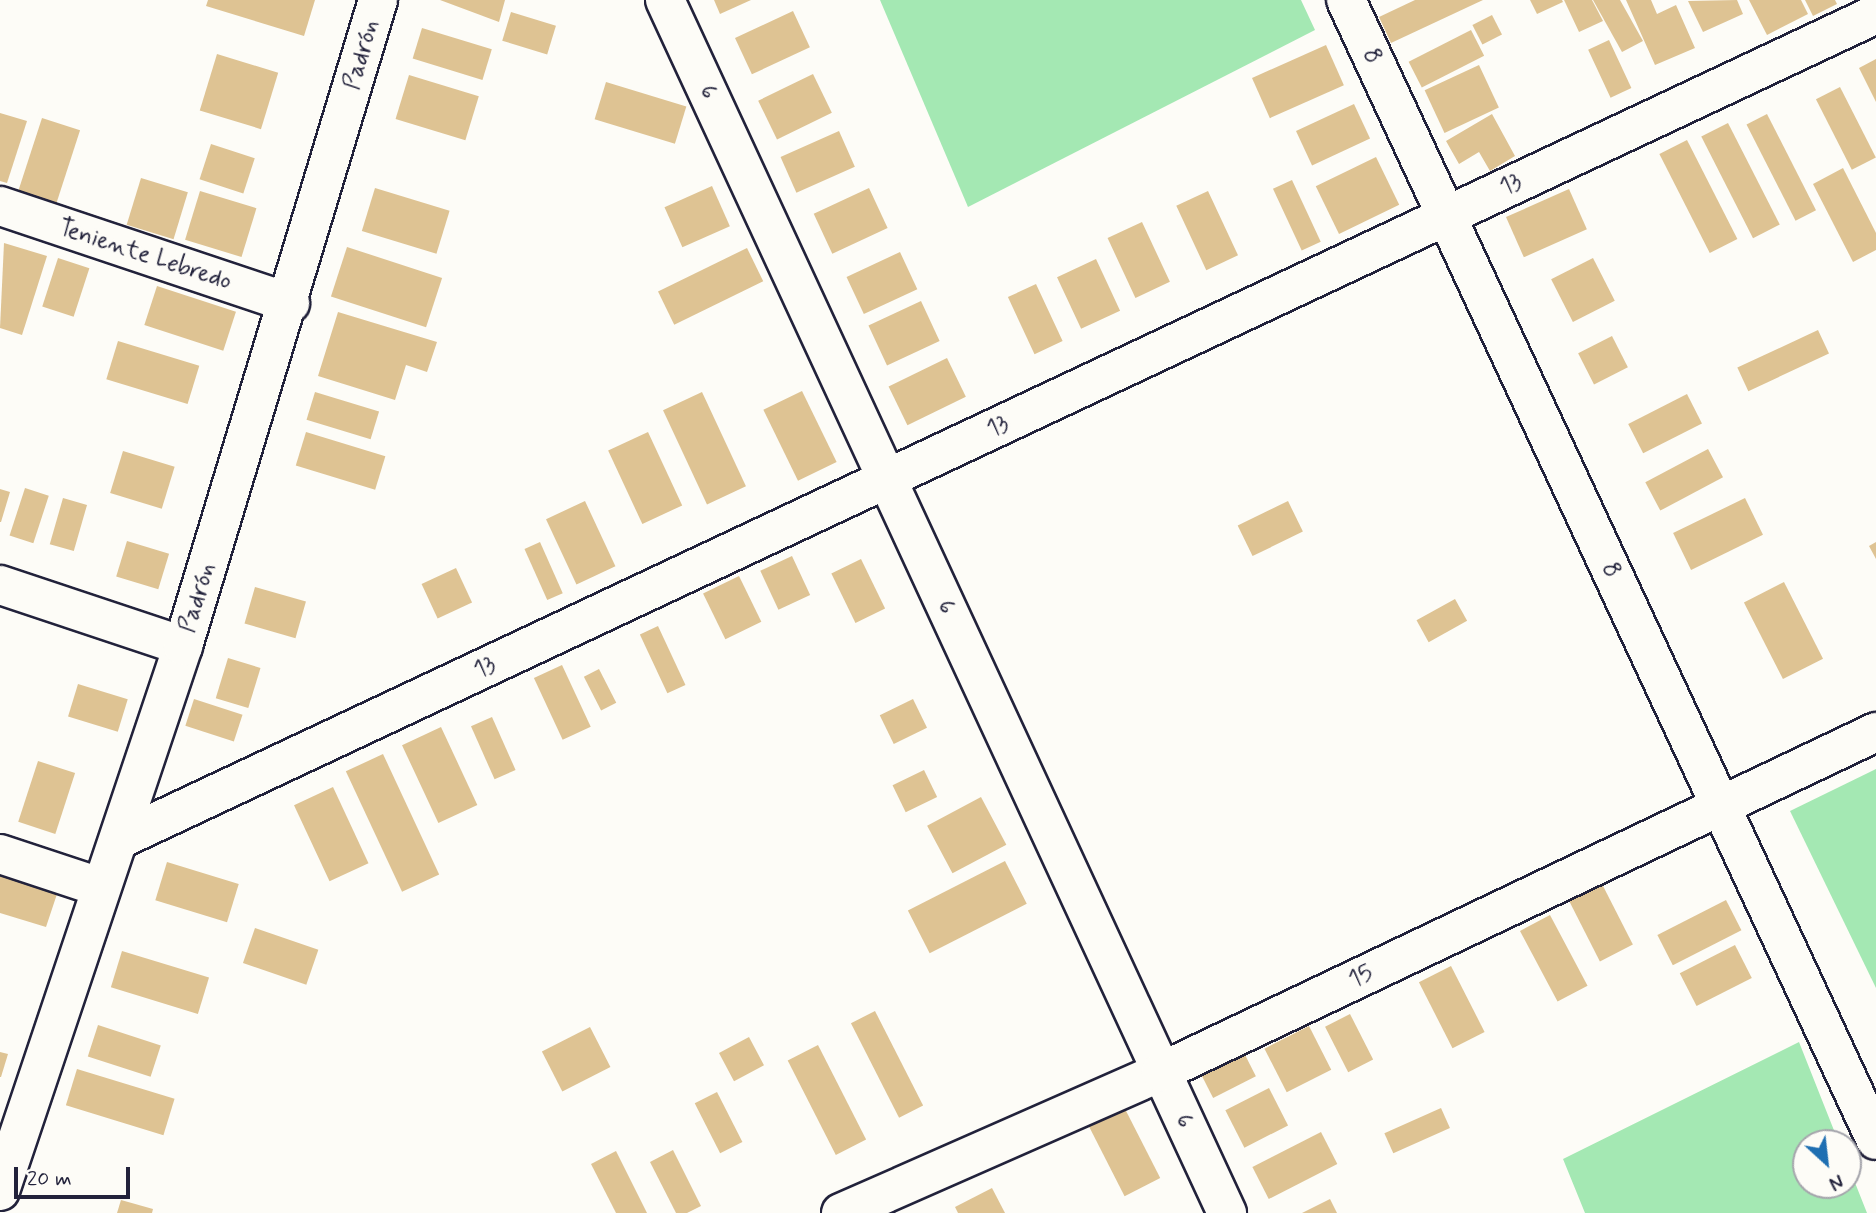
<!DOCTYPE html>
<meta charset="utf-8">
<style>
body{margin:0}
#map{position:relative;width:1876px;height:1213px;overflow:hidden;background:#fdfcf7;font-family:Mynerve,sans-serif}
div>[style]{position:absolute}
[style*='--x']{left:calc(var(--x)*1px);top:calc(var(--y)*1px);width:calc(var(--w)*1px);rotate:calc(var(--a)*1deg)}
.green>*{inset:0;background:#a4e8b3}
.building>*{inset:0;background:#dec393;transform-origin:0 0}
.roads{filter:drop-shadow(2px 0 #22223b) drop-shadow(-2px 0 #22223b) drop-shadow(0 2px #22223b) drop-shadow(0 -2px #22223b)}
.minor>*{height:38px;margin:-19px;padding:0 19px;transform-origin:19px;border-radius:19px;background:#fdfcf7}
span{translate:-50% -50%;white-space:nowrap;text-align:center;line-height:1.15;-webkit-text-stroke:5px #fdfcf7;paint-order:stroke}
.street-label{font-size:24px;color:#22223b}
.north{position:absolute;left:1792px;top:1129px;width:70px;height:70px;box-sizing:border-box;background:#fdfcf7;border:2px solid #a5a5ac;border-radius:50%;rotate:153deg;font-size:19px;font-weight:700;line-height:28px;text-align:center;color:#22223b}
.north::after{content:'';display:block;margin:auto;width:24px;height:32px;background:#1f6fb2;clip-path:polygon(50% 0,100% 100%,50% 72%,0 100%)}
.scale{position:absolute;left:14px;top:1167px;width:116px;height:32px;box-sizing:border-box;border:4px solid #22223b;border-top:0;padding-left:9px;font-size:21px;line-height:24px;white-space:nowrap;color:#22223b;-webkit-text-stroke:5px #fdfcf7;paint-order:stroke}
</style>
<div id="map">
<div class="green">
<div style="clip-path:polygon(880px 0,1301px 0,1315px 30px,968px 207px)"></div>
<div style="clip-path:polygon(1876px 769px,1876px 988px,1790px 811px)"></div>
<div style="clip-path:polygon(1799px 1042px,1839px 1143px,1806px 1143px,1806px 1185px,1848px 1185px,1848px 1165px,1867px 1213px,1585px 1213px,1563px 1159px)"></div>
</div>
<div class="building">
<div style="clip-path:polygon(208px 0,315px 0,304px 36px,206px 6px)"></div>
<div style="clip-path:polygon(440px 0,505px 0,499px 22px)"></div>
<div style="clip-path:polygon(714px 0,751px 0,720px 14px)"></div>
<div style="clip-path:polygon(1415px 0,1483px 0,1391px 43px,1379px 17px)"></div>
<div style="clip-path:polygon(1530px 0,1562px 0,1563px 2px,1537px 14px)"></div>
<div style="clip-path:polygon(1564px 0,1592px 0,1603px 21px,1579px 32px)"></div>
<div style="clip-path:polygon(1593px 0,1620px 0,1643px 41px,1622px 52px)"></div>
<div style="clip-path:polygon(1626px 0,1651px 0,1657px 14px,1676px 5px,1695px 48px,1655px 65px)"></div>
<div style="clip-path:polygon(1737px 0,1743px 14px,1703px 32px,1688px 1px)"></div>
<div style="clip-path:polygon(1749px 0,1801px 0,1808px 14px,1767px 35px)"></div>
<div style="clip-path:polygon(1805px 0,1835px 0,1837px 4px,1813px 16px)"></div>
<div style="left:793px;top:11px;width:40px;height:64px;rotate:65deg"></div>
<div style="left:511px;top:12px;width:47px;height:30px;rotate:17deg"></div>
<div style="left:1492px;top:15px;width:22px;height:22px;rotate:63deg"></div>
<div style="left:422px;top:28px;width:73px;height:32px;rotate:17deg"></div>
<div style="left:1471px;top:30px;width:29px;height:70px;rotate:63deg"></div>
<div style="left:1609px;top:40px;width:53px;height:23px;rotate:65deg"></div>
<div style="left:1326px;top:45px;width:44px;height:81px;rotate:66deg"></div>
<div style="left:217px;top:54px;width:64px;height:59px;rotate:17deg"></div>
<div style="clip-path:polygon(1876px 59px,1876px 102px,1859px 68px)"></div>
<div style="left:1479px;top:65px;width:47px;height:60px;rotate:65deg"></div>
<div style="left:813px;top:74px;width:43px;height:61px;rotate:64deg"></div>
<div style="left:409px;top:75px;width:73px;height:46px;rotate:17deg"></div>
<div style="left:606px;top:82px;width:84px;height:39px;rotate:17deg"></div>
<div style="left:1840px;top:87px;width:79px;height:27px;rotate:63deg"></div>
<div style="left:1354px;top:104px;width:38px;height:64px;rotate:65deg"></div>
<div style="clip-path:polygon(0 113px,27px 121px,7px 183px,0 181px)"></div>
<div style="clip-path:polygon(1492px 114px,1515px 156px,1490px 171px,1479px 152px,1459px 164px,1446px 141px)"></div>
<div style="left:1767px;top:114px;width:108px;height:23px;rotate:63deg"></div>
<div style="left:42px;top:118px;width:40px;height:76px;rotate:18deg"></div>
<div style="left:1728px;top:123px;width:114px;height:30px;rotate:63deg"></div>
<div style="left:839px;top:131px;width:39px;height:64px;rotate:66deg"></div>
<div style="left:1687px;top:140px;width:111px;height:31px;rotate:63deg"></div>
<div style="left:211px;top:144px;width:46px;height:37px;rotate:18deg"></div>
<div style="left:1376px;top:157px;width:53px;height:67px;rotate:64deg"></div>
<div style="clip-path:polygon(1843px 168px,1876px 233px,1876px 250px,1853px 262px,1813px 184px)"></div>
<div style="left:141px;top:178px;width:49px;height:49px;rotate:17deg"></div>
<div style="left:1292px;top:180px;width:68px;height:21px;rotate:65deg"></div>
<div style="left:712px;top:186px;width:44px;height:52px;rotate:66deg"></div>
<div style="left:375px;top:188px;width:78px;height:45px;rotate:17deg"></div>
<div style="left:869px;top:188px;width:44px;height:61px;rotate:65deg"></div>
<div style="left:1569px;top:189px;width:44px;height:69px;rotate:66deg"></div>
<div style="left:200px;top:191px;width:59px;height:51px;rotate:17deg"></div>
<div style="left:1208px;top:191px;width:71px;height:35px;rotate:65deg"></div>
<div style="left:1142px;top:222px;width:66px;height:38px;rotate:65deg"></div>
<div style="clip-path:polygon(4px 243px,47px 256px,22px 335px,0 328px)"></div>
<div style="left:347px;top:247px;width:100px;height:52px;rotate:18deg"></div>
<div style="left:747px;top:248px;width:37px;height:99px;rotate:64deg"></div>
<div style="left:900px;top:252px;width:41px;height:59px;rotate:65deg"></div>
<div style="left:58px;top:258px;width:33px;height:51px;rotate:18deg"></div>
<div style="left:1593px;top:258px;width:48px;height:47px;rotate:63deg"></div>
<div style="left:1096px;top:259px;width:57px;height:43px;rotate:65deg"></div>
<div style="left:1036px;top:284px;width:63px;height:31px;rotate:65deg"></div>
<div style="left:157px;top:286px;width:83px;height:41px;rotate:18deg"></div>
<div style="left:921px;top:301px;width:44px;height:58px;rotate:65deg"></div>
<div style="clip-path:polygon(338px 312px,437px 342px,427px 372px,406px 365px,395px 400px,318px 376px)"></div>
<div style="left:1818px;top:330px;width:26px;height:89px;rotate:65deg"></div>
<div style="left:1612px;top:336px;width:35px;height:38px;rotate:63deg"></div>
<div style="left:118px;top:341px;width:85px;height:40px;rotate:17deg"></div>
<div style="left:947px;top:358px;width:43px;height:65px;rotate:64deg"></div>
<div style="left:802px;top:391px;width:79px;height:43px;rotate:64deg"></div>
<div style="left:315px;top:392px;width:67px;height:29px;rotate:17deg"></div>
<div style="left:702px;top:392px;width:104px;height:43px;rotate:65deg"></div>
<div style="left:1687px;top:394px;width:33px;height:66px;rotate:63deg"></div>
<div style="left:306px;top:432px;width:83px;height:35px;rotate:17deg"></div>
<div style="left:648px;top:432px;width:81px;height:44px;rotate:65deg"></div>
<div style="left:1708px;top:449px;width:32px;height:71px;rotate:62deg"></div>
<div style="left:123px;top:451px;width:54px;height:44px;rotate:17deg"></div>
<div style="left:25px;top:488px;width:25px;height:50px;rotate:18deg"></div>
<div style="clip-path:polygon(0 489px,10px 492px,1px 522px,0 522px)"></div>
<div style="left:63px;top:498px;width:25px;height:48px;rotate:16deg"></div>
<div style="left:1745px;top:498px;width:41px;height:80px;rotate:64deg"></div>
<div style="left:585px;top:501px;width:72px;height:43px;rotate:65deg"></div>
<div style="left:1288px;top:501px;width:34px;height:56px;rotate:64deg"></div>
<div style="left:127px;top:541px;width:44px;height:37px;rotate:17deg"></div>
<div style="left:540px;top:542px;width:56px;height:17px;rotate:66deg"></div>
<div style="clip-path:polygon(1876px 542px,1876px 559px,1869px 546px)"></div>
<div style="left:792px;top:556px;width:43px;height:35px;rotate:65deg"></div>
<div style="left:861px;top:559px;width:55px;height:33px;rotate:64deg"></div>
<div style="left:456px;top:568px;width:38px;height:38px;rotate:65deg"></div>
<div style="left:739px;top:576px;width:51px;height:40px;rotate:64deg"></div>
<div style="left:1784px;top:582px;width:86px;height:45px;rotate:63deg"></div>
<div style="left:255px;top:587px;width:53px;height:38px;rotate:16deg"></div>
<div style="left:1455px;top:599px;width:25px;height:44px;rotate:61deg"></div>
<div style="left:658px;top:626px;width:65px;height:20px;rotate:65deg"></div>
<div style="left:228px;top:658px;width:34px;height:42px;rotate:17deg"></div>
<div style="left:562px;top:665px;width:68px;height:31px;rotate:65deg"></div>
<div style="left:599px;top:669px;width:38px;height:17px;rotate:63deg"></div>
<div style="left:78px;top:684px;width:52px;height:34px;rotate:17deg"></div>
<div style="left:194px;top:699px;width:51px;height:28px;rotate:18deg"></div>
<div style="left:913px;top:699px;width:32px;height:37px;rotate:64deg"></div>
<div style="left:492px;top:717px;width:58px;height:23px;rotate:66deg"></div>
<div style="left:441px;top:727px;width:86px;height:43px;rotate:65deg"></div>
<div style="left:383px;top:754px;width:133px;height:41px;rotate:65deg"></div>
<div style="left:38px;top:761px;width:39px;height:64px;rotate:18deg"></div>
<div style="left:924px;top:770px;width:30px;height:35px;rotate:64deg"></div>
<div style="left:333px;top:787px;width:84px;height:43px;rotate:65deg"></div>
<div style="left:981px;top:797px;width:54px;height:61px;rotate:62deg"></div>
<div style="left:1005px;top:861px;width:48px;height:109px;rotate:63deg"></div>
<div style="left:167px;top:862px;width:75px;height:40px;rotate:17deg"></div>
<div style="clip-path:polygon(0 870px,59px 888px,46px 927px,0 913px)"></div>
<div style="left:1602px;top:884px;width:68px;height:37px;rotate:63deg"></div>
<div style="left:1726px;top:900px;width:34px;height:77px;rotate:63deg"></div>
<div style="left:1550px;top:915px;width:80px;height:34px;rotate:62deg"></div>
<div style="left:255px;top:928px;width:67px;height:37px;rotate:19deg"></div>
<div style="left:1735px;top:945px;width:37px;height:62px;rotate:63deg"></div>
<div style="left:122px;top:951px;width:91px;height:38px;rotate:17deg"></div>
<div style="left:1451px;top:966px;width:74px;height:36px;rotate:63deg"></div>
<div style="left:875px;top:1011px;width:106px;height:27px;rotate:63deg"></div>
<div style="left:1350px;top:1014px;width:51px;height:28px;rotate:63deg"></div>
<div style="left:98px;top:1025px;width:66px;height:33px;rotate:18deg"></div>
<div style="left:1309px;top:1026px;width:49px;height:50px;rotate:63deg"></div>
<div style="left:590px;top:1027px;width:45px;height:54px;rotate:63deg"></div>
<div style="left:749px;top:1037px;width:32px;height:34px;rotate:62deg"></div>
<div style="left:818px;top:1045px;width:106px;height:34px;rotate:63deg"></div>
<div style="left:1240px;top:1045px;width:35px;height:48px;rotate:63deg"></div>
<div style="clip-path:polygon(0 1052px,8px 1054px,1px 1077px,0 1077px)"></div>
<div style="left:77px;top:1069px;width:102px;height:38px;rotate:17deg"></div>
<div style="left:1269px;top:1088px;width:42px;height:49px;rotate:63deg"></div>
<div style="left:717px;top:1092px;width:56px;height:25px;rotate:63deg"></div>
<div style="left:1123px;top:1105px;width:82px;height:40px;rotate:63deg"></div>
<div style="left:1441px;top:1108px;width:22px;height:62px;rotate:66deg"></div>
<div style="left:1321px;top:1132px;width:36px;height:77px;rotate:63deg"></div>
<div style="clip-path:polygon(673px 1150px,701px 1206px,687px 1213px,676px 1213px,650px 1162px)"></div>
<div style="clip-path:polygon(616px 1151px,647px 1213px,616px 1213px,591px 1164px)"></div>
<div style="clip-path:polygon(992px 1188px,1005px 1213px,958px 1213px,955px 1207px)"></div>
<div style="clip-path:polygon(1330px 1199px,1337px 1213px,1302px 1213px)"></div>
<div style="clip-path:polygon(121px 1200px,153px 1209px,152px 1213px,117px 1213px)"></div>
</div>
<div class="roads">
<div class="minor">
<div style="--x:665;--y:0;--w:1337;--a:65.14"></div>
<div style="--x:1346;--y:0;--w:1257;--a:65.07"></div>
<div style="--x:0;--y:206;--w:306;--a:18.5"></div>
<div style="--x:0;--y:585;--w:193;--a:18.4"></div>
<div style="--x:120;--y:839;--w:1940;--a:-25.16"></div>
<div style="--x:0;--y:854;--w:105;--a:18.3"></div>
<div style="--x:0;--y:1191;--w:575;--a:-71.44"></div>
<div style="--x:183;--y:646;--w:675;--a:-73.2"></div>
<div style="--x:841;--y:1213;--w:350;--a:-23.8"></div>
<div style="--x:1161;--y:1072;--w:792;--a:-25.43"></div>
</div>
</div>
<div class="street-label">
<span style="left:362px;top:55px;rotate:-74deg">Padrón</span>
<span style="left:1372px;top:56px;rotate:65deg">8</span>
<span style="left:708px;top:92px;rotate:65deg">6</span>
<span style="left:1511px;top:185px;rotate:-25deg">13</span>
<span style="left:145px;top:255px;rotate:18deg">Teniente Lebredo</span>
<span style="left:998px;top:427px;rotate:-25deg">13</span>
<span style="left:1611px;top:570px;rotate:65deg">8</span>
<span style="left:198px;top:598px;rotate:-73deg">Padrón</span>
<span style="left:946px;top:607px;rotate:65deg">6</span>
<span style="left:485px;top:668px;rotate:-25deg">13</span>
<span style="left:1361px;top:977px;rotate:-25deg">15</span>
<span style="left:1184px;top:1121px;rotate:65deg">6</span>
</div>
<div class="north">N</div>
<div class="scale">20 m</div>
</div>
